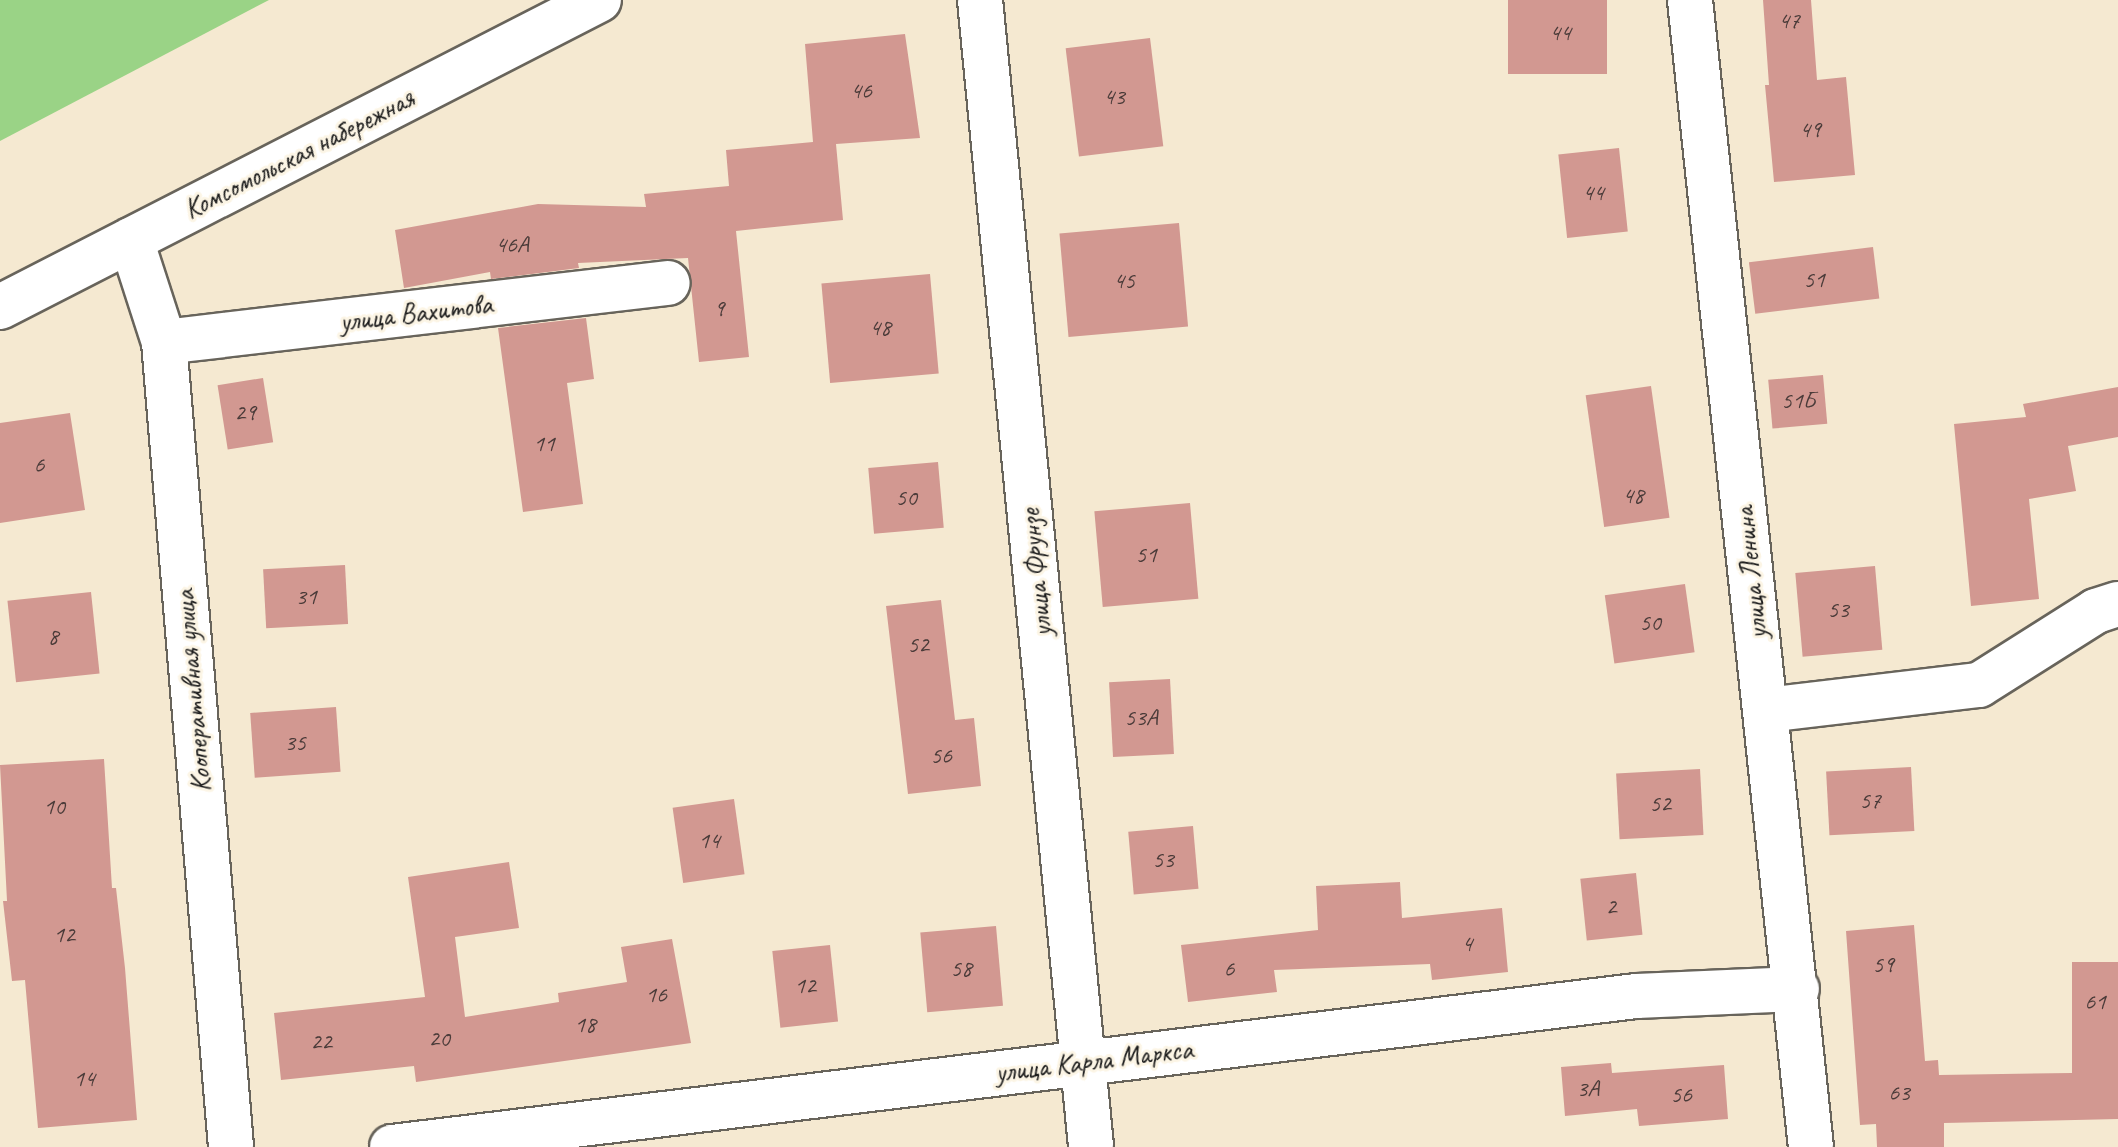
<!DOCTYPE html>
<meta charset="utf-8">
<style>
body{margin:0}
#map{position:relative;width:2118px;height:1147px;overflow:hidden;background:#f5e9d1;font-family:Caveat,sans-serif}
div>[style]{position:absolute}
[style*='--x']{left:calc(var(--x)*1px);top:calc(var(--y)*1px);width:calc(var(--w)*1px);rotate:calc(var(--a)*1deg)}
.green>*{inset:0;background:#9ad386}
.building>*{inset:0;background:#d29891;transform-origin:0 0}
.roads{filter:drop-shadow(2px 0 #68645b) drop-shadow(-2px 0 #68645b) drop-shadow(0 2px #68645b) drop-shadow(0 -2px #68645b)}
.minor>*{height:44px;margin:-22px;padding:0 22px;transform-origin:22px;border-radius:22px;background:#fff}
span{translate:-50% -50%;white-space:nowrap;text-align:center;line-height:1.15;-webkit-text-stroke:6px #fcf5e5;paint-order:stroke}
.number-label{font-size:24px;color:#4a3b39}
.number-label span{-webkit-text-stroke-width:0}
.street-label{font-size:28px;color:#1c1c1c}
</style>
<div id="map">
<div class="green">
<div style="clip-path:polygon(0 0,269px 0,0 141px)"></div>
</div>
<div class="building">
<div style="left:1508px;top:0;width:99px;height:74px"></div>
<div style="clip-path:polygon(1763px 0,1811px 0,1817px 80px,1846px 77px,1855px 175px,1774px 182px,1765px 85px,1769px 85px)"></div>
<div style="clip-path:polygon(905px 34px,920px 138px,836px 144px,843px 220px,736px 231px,749px 357px,699px 362px,688px 258px,578px 263px,579px 268px,491px 279px,490px 272px,404px 288px,395px 230px,538px 204px,646px 207px,644px 194px,729px 186px,726px 150px,813px 142px,805px 44px)"></div>
<div style="left:1150px;top:38px;width:109px;height:85px;rotate:83deg"></div>
<div style="left:1619px;top:148px;width:84px;height:61px;rotate:84deg"></div>
<div style="left:1179px;top:223px;width:104px;height:120px;rotate:85deg"></div>
<div style="left:1873px;top:247px;width:52px;height:125px;rotate:83deg"></div>
<div style="left:930px;top:274px;width:100px;height:109px;rotate:85deg"></div>
<div style="clip-path:polygon(586px 318px,594px 379px,567px 383px,583px 504px,523px 512px,498px 328px)"></div>
<div style="left:1823px;top:375px;width:49px;height:55px;rotate:85deg"></div>
<div style="left:263px;top:378px;width:65px;height:46px;rotate:81deg"></div>
<div style="left:1651px;top:386px;width:133px;height:66px;rotate:82deg"></div>
<div style="clip-path:polygon(2118px 387px,2118px 437px,2068px 446px,2076px 491px,2029px 499px,2039px 599px,1971px 606px,1954px 424px,2026px 417px,2023px 404px)"></div>
<div style="clip-path:polygon(70px 413px,85px 510px,0 523px,0 423px)"></div>
<div style="left:938px;top:462px;width:66px;height:70px;rotate:85deg"></div>
<div style="left:1190px;top:503px;width:96px;height:96px;rotate:85deg"></div>
<div style="left:345px;top:565px;width:59px;height:82px;rotate:87deg"></div>
<div style="left:1875px;top:566px;width:84px;height:80px;rotate:85deg"></div>
<div style="left:1685px;top:584px;width:69px;height:81px;rotate:82deg"></div>
<div style="left:91px;top:592px;width:82px;height:84px;rotate:84deg"></div>
<div style="clip-path:polygon(941px 600px,955px 720px,974px 718px,981px 786px,908px 794px,886px 606px)"></div>
<div style="left:1170px;top:679px;width:75px;height:61px;rotate:87deg"></div>
<div style="left:336px;top:707px;width:65px;height:86px;rotate:86deg"></div>
<div style="clip-path:polygon(104px 759px,112px 888px,116px 888px,125px 968px,137px 1120px,38px 1128px,25px 980px,12px 981px,3px 901px,7px 901px,0 765px)"></div>
<div style="left:1911px;top:767px;width:64px;height:85px;rotate:87deg"></div>
<div style="left:1700px;top:769px;width:66px;height:84px;rotate:87deg"></div>
<div style="left:734px;top:799px;width:76px;height:62px;rotate:82deg"></div>
<div style="left:1193px;top:826px;width:63px;height:65px;rotate:85deg"></div>
<div style="clip-path:polygon(509px 862px,519px 928px,455px 937px,465px 1017px,559px 1002px,558px 993px,627px 982px,621px 947px,672px 939px,691px 1043px,416px 1082px,414px 1066px,281px 1080px,274px 1013px,425px 997px,408px 877px)"></div>
<div style="left:1636px;top:873px;width:62px;height:56px;rotate:84deg"></div>
<div style="clip-path:polygon(1400px 882px,1402px 918px,1502px 908px,1508px 972px,1432px 980px,1430px 964px,1274px 970px,1277px 992px,1188px 1002px,1181px 945px,1318px 930px,1316px 886px)"></div>
<div style="clip-path:polygon(1914px 925px,1925px 1061px,1938px 1060px,1939px 1075px,2072px 1073px,2072px 962px,2118px 962px,2118px 1119px,1944px 1123px,1944px 1147px,1877px 1147px,1876px 1124px,1860px 1125px,1846px 931px)"></div>
<div style="left:996px;top:926px;width:80px;height:76px;rotate:85deg"></div>
<div style="left:830px;top:945px;width:77px;height:58px;rotate:84deg"></div>
<div style="clip-path:polygon(1611px 1063px,1612px 1073px,1724px 1065px,1728px 1119px,1639px 1126px,1637px 1109px,1565px 1116px,1561px 1067px)"></div>
</div>
<div class="roads">
<div class="minor">
<div style="--x:980;--y:0;--w:1152;--a:84.47"></div>
<div style="--x:1690;--y:0;--w:1153;--a:83.98"></div>
<div style="--x:131;--y:240;--w:107;--a:72.1"></div>
<div style="--x:164;--y:342;--w:808;--a:85.24"></div>
<div style="--x:0;--y:307;--w:673;--a:-27.14"></div>
<div style="--x:164;--y:342;--w:507;--a:-6.68"></div>
<div style="--x:1766;--y:710;--w:214;--a:-6.7"></div>
<div style="--x:1979;--y:685;--w:138;--a:-32.3"></div>
<div style="--x:2096;--y:611;--w:23;--a:-18"></div>
<div style="--x:392;--y:1147;--w:1253;--a:-6.92"></div>
<div style="--x:1636;--y:996;--w:161;--a:-2.5"></div>
</div>
</div>
<div class="number-label">
<span style="left:1789px;top:21px">47</span>
<span style="left:1560px;top:33px">44</span>
<span style="left:861px;top:91px">46</span>
<span style="left:1114px;top:97px">43</span>
<span style="left:1810px;top:130px">49</span>
<span style="left:1593px;top:193px">44</span>
<span style="left:512px;top:245px">46А</span>
<span style="left:1814px;top:280px">51</span>
<span style="left:1124px;top:281px">45</span>
<span style="left:719px;top:309px">9</span>
<span style="left:880px;top:328px">48</span>
<span style="left:1798px;top:401px">51Б</span>
<span style="left:245px;top:413px">29</span>
<span style="left:544px;top:444px">11</span>
<span style="left:39px;top:465px">6</span>
<span style="left:1633px;top:496px">48</span>
<span style="left:906px;top:498px">50</span>
<span style="left:1146px;top:555px">51</span>
<span style="left:306px;top:597px">31</span>
<span style="left:1838px;top:610px">53</span>
<span style="left:1650px;top:623px">50</span>
<span style="left:53px;top:637px">8</span>
<span style="left:918px;top:645px">52</span>
<span style="left:1141px;top:718px">53А</span>
<span style="left:295px;top:743px">35</span>
<span style="left:941px;top:756px">56</span>
<span style="left:1870px;top:801px">57</span>
<span style="left:1660px;top:804px">52</span>
<span style="left:54px;top:807px">10</span>
<span style="left:709px;top:841px">14</span>
<span style="left:1163px;top:860px">53</span>
<span style="left:1611px;top:907px">2</span>
<span style="left:64px;top:935px">12</span>
<span style="left:1467px;top:944px">4</span>
<span style="left:1883px;top:965px">59</span>
<span style="left:961px;top:969px">58</span>
<span style="left:1229px;top:969px">6</span>
<span style="left:805px;top:986px">12</span>
<span style="left:656px;top:995px">16</span>
<span style="left:2095px;top:1002px">61</span>
<span style="left:585px;top:1025px">18</span>
<span style="left:439px;top:1039px">20</span>
<span style="left:321px;top:1042px">22</span>
<span style="left:84px;top:1079px">14</span>
<span style="left:1588px;top:1089px">3А</span>
<span style="left:1899px;top:1093px">63</span>
<span style="left:1681px;top:1095px">56</span>
</div>
<div class="street-label">
<span style="left:299px;top:154px;rotate:-27deg">Комсомольская набережная</span>
<span style="left:416px;top:313px;rotate:-7deg">улица Вахитова</span>
<span style="left:1036px;top:573px;rotate:-96deg">улица Фрунзе</span>
<span style="left:1751px;top:573px;rotate:-96deg">улица Ленина</span>
<span style="left:193px;top:691px;rotate:-95deg">Кооперативная улица</span>
<span style="left:1094px;top:1061px;rotate:-7deg">улица Карла Маркса</span>
</div>
</div>
